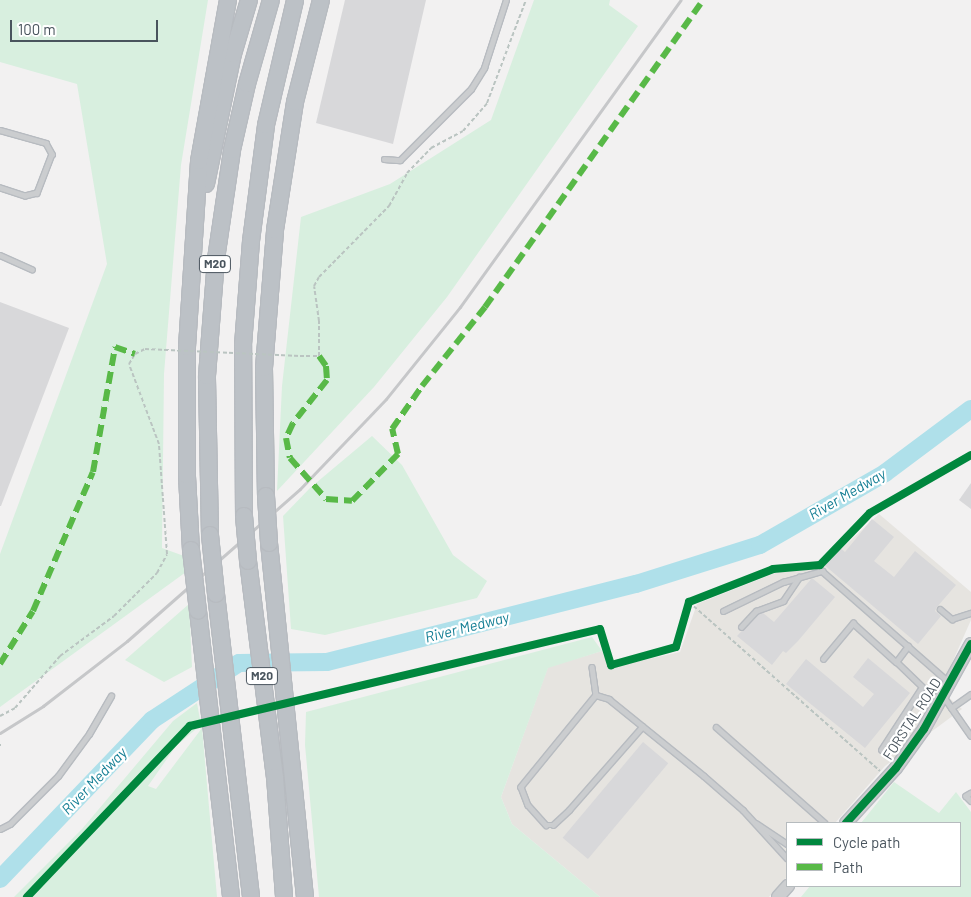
<!DOCTYPE html>
<style>
body{margin:0}
#map{position:relative;width:971px;height:897px;overflow:hidden;background:#f2f1f1;font-family:Barlow,sans-serif}
div>[style]{position:absolute}
[style*='--x']{left:calc(var(--x)*1px);top:calc(var(--y)*1px);width:calc(var(--w)*1px);rotate:calc(var(--a)*1deg)}
.commercial>*{inset:0;background:#e6e4e0}
.green>*{inset:0;background:#d8efdf}
.river>*{height:18px;margin:-9px;padding:0 9px;transform-origin:9px;border-radius:9px;background:#afe0ea}
.building>*{inset:0;background:#d8d8da;transform-origin:0 0}
.path>*{height:2px;margin-top:-1px;transform-origin:0;background:repeating-linear-gradient(90deg,#bac4c1 0 4px,transparent 0 6.5px)}
.roads{filter:drop-shadow(1px 0 #b7bbc0) drop-shadow(-1px 0 #b7bbc0) drop-shadow(0 1px #b7bbc0) drop-shadow(0 -1px #b7bbc0)}
.lane>*{height:4.5px;margin:-2.25px;padding:0 2.25px;transform-origin:2.25px;border-radius:2.25px;background:#cbcdcf}
.secondary>*{height:12px;margin:-6px;padding:0 6px;transform-origin:6px;border-radius:6px;background:#ccced0}
.highway>*{height:16px;margin:-8px;padding:0 8px;transform-origin:8px;border-radius:8px;background:#bcc1c6}
.rail>*{height:3px;margin:-1.5px;padding:0 1.5px;transform-origin:1.5px;border-radius:1.5px;background:#c6c7c9}
.path-bridge>*{height:2px;margin-top:-1px;transform-origin:0;background:repeating-linear-gradient(90deg,#bac4c1 0 4px,transparent 0 6.5px)}
.bridges{filter:drop-shadow(1px 0 #b7bbc0) drop-shadow(-1px 0 #b7bbc0) drop-shadow(0 1px #b7bbc0) drop-shadow(0 -1px #b7bbc0)}
.highway-bridge>*{height:16px;margin:-8px;padding:0 8px;transform-origin:8px;border-radius:8px;background:#bcc1c6}
.quiet>*{height:6px;margin-top:-3px;transform-origin:0;background:repeating-linear-gradient(90deg,#58b947 0 12px,transparent 0 18px)}
.cycleway>*{height:8px;margin:-4px;padding:0 4px;transform-origin:4px;border-radius:4px;background:#00873e}
span{translate:-50% -50%;white-space:nowrap;text-align:center;line-height:1.15;-webkit-text-stroke:4.5px #fff;paint-order:stroke}
.shield-label span{padding:1px 4px;background:#fff;border:1px solid;border-radius:4px;-webkit-text-stroke-width:0}
.shield-label{font-size:12px;color:#49545d;font-weight:700}
.street-label{font-size:14px;color:#49545d}
.water-label{font-size:15px;color:#157f95;font-style:italic}
.legend{position:absolute;left:786px;top:822px;width:175px;height:65px;box-sizing:border-box;background:#fff;border:1px solid #b6bbbe;margin:0;padding:6px 9px;list-style:none;font-size:15px;color:#49545d}
.legend li{display:flex;align-items:center;gap:10px;height:25px}
.legend b{width:25px;border:1px solid #b6bbbe}
.scale{position:absolute;left:10px;top:20px;width:148px;height:22px;box-sizing:border-box;border:2px solid #49545d;border-top:0;padding-left:6px;font-size:15px;line-height:18px;white-space:nowrap;color:#49545d;-webkit-text-stroke:4px #fff;paint-order:stroke}
</style>
<div id="map">
<div class="commercial">
<div style="clip-path:polygon(879px 514px,971px 592px,971px 620px,940px 690px,962px 709px,885px 766px,835px 823px,787px 823px,787px 877px,769px 897px,600px 897px,512px 824px,501px 797px,548px 667px,602px 651px,609px 668px,680px 652px,697px 604px,778px 572px,821px 568px)"></div>
</div>
<div class="green">
<div style="clip-path:polygon(0 0,208px 0,181px 165px,164px 374px,162px 548px,184px 556px,186px 572px,0 707px,0 554px,107px 264px,77px 84px,0 62px)"></div>
<div style="clip-path:polygon(534px 0,610px 0,609px 5px,638px 26px,447px 297px,374px 387px,277px 491px,282px 386px,301px 217px,390px 184px,491px 120px)"></div>
<div style="clip-path:polygon(372px 436px,402px 465px,453px 555px,487px 581px,477px 598px,325px 635px,291px 629px,283px 516px,310px 488px)"></div>
<div style="clip-path:polygon(189px 604px,192px 667px,164px 682px,125px 660px)"></div>
<div style="clip-path:polygon(592px 637px,602px 651px,548px 668px,501px 797px,512px 824px,600px 897px,319px 897px,305px 745px,306px 712px)"></div>
<div style="clip-path:polygon(197px 703px,201px 725px,176px 746px,148px 786px,156px 789px,202px 728px,217px 897px,14px 897px,82px 829px,173px 721px)"></div>
<div style="clip-path:polygon(894px 782px,939px 813px,956px 792px,971px 812px,971px 897px,801px 897px,810px 886px,960px 886px,960px 823px,861px 823px)"></div>
</div>
<div class="river">
<div style="--x:0;--y:879;--w:220;--a:-46.3"></div>
<div style="--x:152;--y:720;--w:104;--a:-33.2"></div>
<div style="--x:239;--y:663;--w:88;--a:-0.7"></div>
<div style="--x:327;--y:662;--w:319;--a:-14.2"></div>
<div style="--x:636;--y:584;--w:130;--a:-17.5"></div>
<div style="--x:760;--y:545;--w:144;--a:-29.9"></div>
<div style="--x:885;--y:473;--w:107;--a:-36.7"></div>
</div>
<div class="building">
<div style="clip-path:polygon(345px 0,426px 0,393px 144px,316px 123px)"></div>
<div style="clip-path:polygon(0 302px,69px 328px,1px 506px,0 506px)"></div>
<div style="clip-path:polygon(971px 483px,971px 509px,959px 500px)"></div>
<div style="clip-path:polygon(872px 519px,894px 537px,874px 561px,894px 577px,915px 551px,956px 585px,937px 607px,935px 611px,941px 616px,918px 644px,823px 564px,838px 546px,845px 552px)"></div>
<div style="clip-path:polygon(812px 578px,835px 597px,798px 641px,786px 653px,783px 651px,772px 665px,737px 636px,758px 614px,763px 613px,774px 622px)"></div>
<div style="clip-path:polygon(868px 658px,910px 693px,865px 748px,786px 684px,806px 659px,863px 707px,874px 694px,853px 677px)"></div>
<div style="left:643px;top:742px;width:33px;height:125px;rotate:40deg"></div>
</div>
<div class="path">
<div style="--x:300;--y:356;--w:19;--a:0"></div>
<div style="--x:319;--y:356;--w:35;--a:-90"></div>
<div style="--x:319;--y:321;--w:35;--a:-98"></div>
<div style="--x:314;--y:286;--w:10;--a:-61"></div>
<div style="--x:319;--y:277;--w:100;--a:-45.4"></div>
<div style="--x:389;--y:206;--w:38;--a:-61"></div>
<div style="--x:407;--y:173;--w:35;--a:-46"></div>
<div style="--x:431;--y:148;--w:36;--a:-28"></div>
<div style="--x:463;--y:131;--w:37;--a:-49"></div>
<div style="--x:487;--y:103;--w:110;--a:-69.3"></div>
<div style="--x:689;--y:602;--w:255;--a:41.5"></div>
<div style="--x:0;--y:716;--w:17;--a:-28"></div>
<div style="--x:15;--y:708;--w:69;--a:-49.1"></div>
<div style="--x:60;--y:656;--w:67;--a:-36.5"></div>
<div style="--x:114;--y:616;--w:61;--a:-45"></div>
<div style="--x:157;--y:573;--w:21;--a:-62"></div>
<div style="--x:167;--y:554;--w:110;--a:-94.2"></div>
<div style="--x:159;--y:444;--w:85;--a:-110.6"></div>
<div style="--x:129;--y:364;--w:12;--a:-59"></div>
<div style="--x:135;--y:354;--w:11;--a:-27"></div>
<div style="--x:0;--y:744;--w:2;--a:90"></div>
</div>
<div class="roads">
<div class="lane">
<div style="--x:0;--y:130;--w:48;--a:15.8"></div>
<div style="--x:46;--y:143;--w:13;--a:61"></div>
<div style="--x:52;--y:154;--w:42;--a:111"></div>
<div style="--x:37;--y:193;--w:12;--a:166"></div>
<div style="--x:25;--y:196;--w:26;--a:-162"></div>
<div style="--x:384;--y:159;--w:16;--a:4"></div>
<div style="--x:400;--y:160;--w:100;--a:-45"></div>
<div style="--x:471;--y:89;--w:25;--a:-58"></div>
<div style="--x:484;--y:68;--w:71;--a:-72.1"></div>
<div style="--x:0;--y:255;--w:35;--a:24"></div>
<div style="--x:940;--y:609;--w:16;--a:40"></div>
<div style="--x:952;--y:619;--w:20;--a:-18"></div>
<div style="--x:723;--y:611;--w:67;--a:-25.8"></div>
<div style="--x:783;--y:582;--w:41;--a:-15.8"></div>
<div style="--x:822;--y:571;--w:169;--a:41.2"></div>
<div style="--x:741;--y:627;--w:22;--a:-47"></div>
<div style="--x:756;--y:611;--w:29;--a:-20"></div>
<div style="--x:783;--y:601;--w:29;--a:-56"></div>
<div style="--x:823;--y:659;--w:47;--a:-50.2"></div>
<div style="--x:853;--y:623;--w:58;--a:42.2"></div>
<div style="--x:896;--y:662;--w:20;--a:-53"></div>
<div style="--x:592;--y:667;--w:28;--a:82"></div>
<div style="--x:596;--y:695;--w:119;--a:129.2"></div>
<div style="--x:521;--y:787;--w:19;--a:69"></div>
<div style="--x:528;--y:805;--w:27;--a:48"></div>
<div style="--x:546;--y:825;--w:7;--a:0"></div>
<div style="--x:553;--y:825;--w:22;--a:-43"></div>
<div style="--x:569;--y:810;--w:111;--a:-48.7"></div>
<div style="--x:596;--y:695;--w:14;--a:17"></div>
<div style="--x:609;--y:699;--w:122;--a:39"></div>
<div style="--x:704;--y:776;--w:52;--a:41.1"></div>
<div style="--x:743;--y:810;--w:65;--a:47.5"></div>
<div style="--x:944;--y:697;--w:47;--a:55.3"></div>
<div style="--x:951;--y:708;--w:24;--a:-35"></div>
<div style="--x:716;--y:727;--w:145;--a:41.4"></div>
<div style="--x:881;--y:750;--w:75;--a:-56.9"></div>
<div style="--x:922;--y:687;--w:36;--a:-136"></div>
<div style="--x:971;--y:793;--w:6;--a:149"></div>
<div style="--x:966;--y:796;--w:7;--a:45"></div>
<div style="--x:756;--y:823;--w:37;--a:34"></div>
<div style="--x:0;--y:829;--w:11;--a:-27"></div>
<div style="--x:10;--y:824;--w:68;--a:-45"></div>
<div style="--x:58;--y:776;--w:52;--a:-53.6"></div>
<div style="--x:89;--y:734;--w:44;--a:-59.9"></div>
</div>
<div class="secondary">
<div style="--x:846;--y:823;--w:74;--a:-47.7"></div>
<div style="--x:896;--y:768;--w:48;--a:-54.3"></div>
<div style="--x:924;--y:729;--w:97;--a:-61.1"></div>
<div style="--x:778;--y:897;--w:15;--a:-48"></div>
</div>
<div class="highway">
<div style="--x:206;--y:184;--w:133;--a:-78.3"></div>
<div style="--x:233;--y:54;--w:56;--a:-73.5"></div>
<div style="--x:266;--y:496;--w:128;--a:-90.9"></div>
<div style="--x:264;--y:368;--w:138;--a:-85.4"></div>
<div style="--x:275;--y:230;--w:130;--a:-81.1"></div>
<div style="--x:295;--y:102;--w:105;--a:-75.7"></div>
<div style="--x:244;--y:516;--w:171;--a:-90.3"></div>
<div style="--x:243;--y:345;--w:104;--a:-85.6"></div>
<div style="--x:251;--y:241;--w:117;--a:-82.6"></div>
<div style="--x:266;--y:125;--w:128;--a:-76.9"></div>
<div style="--x:210;--y:535;--w:159;--a:-91.1"></div>
<div style="--x:207;--y:376;--w:117;--a:-85.6"></div>
<div style="--x:216;--y:259;--w:110;--a:-81.6"></div>
<div style="--x:232;--y:150;--w:68;--a:-77.2"></div>
<div style="--x:247;--y:84;--w:87;--a:-74.1"></div>
<div style="--x:269;--y:543;--w:356;--a:84.2"></div>
<div style="--x:191;--y:550;--w:75;--a:-93.1"></div>
<div style="--x:187;--y:475;--w:128;--a:-90"></div>
<div style="--x:187;--y:347;--w:186;--a:-86.3"></div>
<div style="--x:199;--y:161;--w:164;--a:-79.8"></div>
<div style="--x:248;--y:561;--w:218;--a:82.9"></div>
<div style="--x:275;--y:777;--w:120;--a:85.7"></div>
<div style="--x:216;--y:594;--w:305;--a:83.4"></div>
<div style="--x:198;--y:611;--w:288;--a:83.4"></div>
</div>
</div>
<div class="rail">
<div style="--x:0;--y:733;--w:51;--a:-32.1"></div>
<div style="--x:43;--y:706;--w:106;--a:-37.7"></div>
<div style="--x:127;--y:641;--w:230;--a:-41.3"></div>
<div style="--x:300;--y:489;--w:124;--a:-46.3"></div>
<div style="--x:386;--y:399;--w:118;--a:-51.2"></div>
<div style="--x:460;--y:307;--w:378;--a:-54.3"></div>
</div>
<div class="path-bridge">
<div style="--x:145;--y:349;--w:155;--a:2.6"></div>
</div>
<div class="bridges">
<div class="highway-bridge">
<div style="--x:266;--y:496;--w:47;--a:86.3"></div>
<div style="--x:244;--y:516;--w:45;--a:84.9"></div>
<div style="--x:210;--y:535;--w:59;--a:84.2"></div>
<div style="--x:191;--y:550;--w:61;--a:83.5"></div>
</div>
</div>
<div class="quiet">
<div style="--x:319;--y:356;--w:12;--a:55"></div>
<div style="--x:326;--y:366;--w:14;--a:86"></div>
<div style="--x:327;--y:380;--w:55;--a:128.3"></div>
<div style="--x:293;--y:423;--w:17;--a:115"></div>
<div style="--x:286;--y:438;--w:20;--a:79"></div>
<div style="--x:290;--y:458;--w:55;--a:48.7"></div>
<div style="--x:326;--y:499;--w:26;--a:4"></div>
<div style="--x:352;--y:501;--w:66;--a:-45.6"></div>
<div style="--x:398;--y:454;--w:26;--a:-103"></div>
<div style="--x:392;--y:429;--w:52;--a:-55.1"></div>
<div style="--x:422;--y:386;--w:101;--a:-51.4"></div>
<div style="--x:485;--y:307;--w:377;--a:-54.6"></div>
<div style="--x:0;--y:664;--w:62;--a:-58.1"></div>
<div style="--x:33;--y:611;--w:151;--a:-66.7"></div>
<div style="--x:93;--y:472;--w:127;--a:-80"></div>
<div style="--x:115;--y:347;--w:21;--a:19"></div>
</div>
<div class="cycleway">
<div style="--x:846;--y:823;--w:74;--a:-47.7"></div>
<div style="--x:896;--y:768;--w:48;--a:-54.3"></div>
<div style="--x:924;--y:729;--w:97;--a:-61.1"></div>
<div style="--x:27;--y:897;--w:236;--a:-46.4"></div>
<div style="--x:190;--y:726;--w:421;--a:-13.3"></div>
<div style="--x:600;--y:629;--w:38;--a:73"></div>
<div style="--x:611;--y:665;--w:67;--a:-15.5"></div>
<div style="--x:676;--y:647;--w:47;--a:-73.9"></div>
<div style="--x:689;--y:602;--w:90;--a:-21.4"></div>
<div style="--x:773;--y:569;--w:47;--a:-4.9"></div>
<div style="--x:820;--y:565;--w:72;--a:-46.1"></div>
<div style="--x:870;--y:513;--w:116;--a:-29.9"></div>
</div>
<div class="shield-label">
<span style="left:215px;top:264px">M20</span>
<span style="left:262px;top:676px">M20</span>
</div>
<div class="street-label">
<span style="left:912px;top:719px;rotate:-57deg">FORSTAL ROAD</span>
</div>
<div class="water-label">
<span style="left:847px;top:494px;rotate:-30deg">River Medway</span>
<span style="left:467px;top:627px;rotate:-14deg">River Medway</span>
<span style="left:94px;top:781px;rotate:-46deg">River Medway</span>
</div>
<ul class="legend">
<li><b style="height:6px;background:#00873e"></b>Cycle path</li>
<li><b style="height:6px;background:#58b947"></b>Path</li>
</ul>
<div class="scale">100 m</div>
</div>
